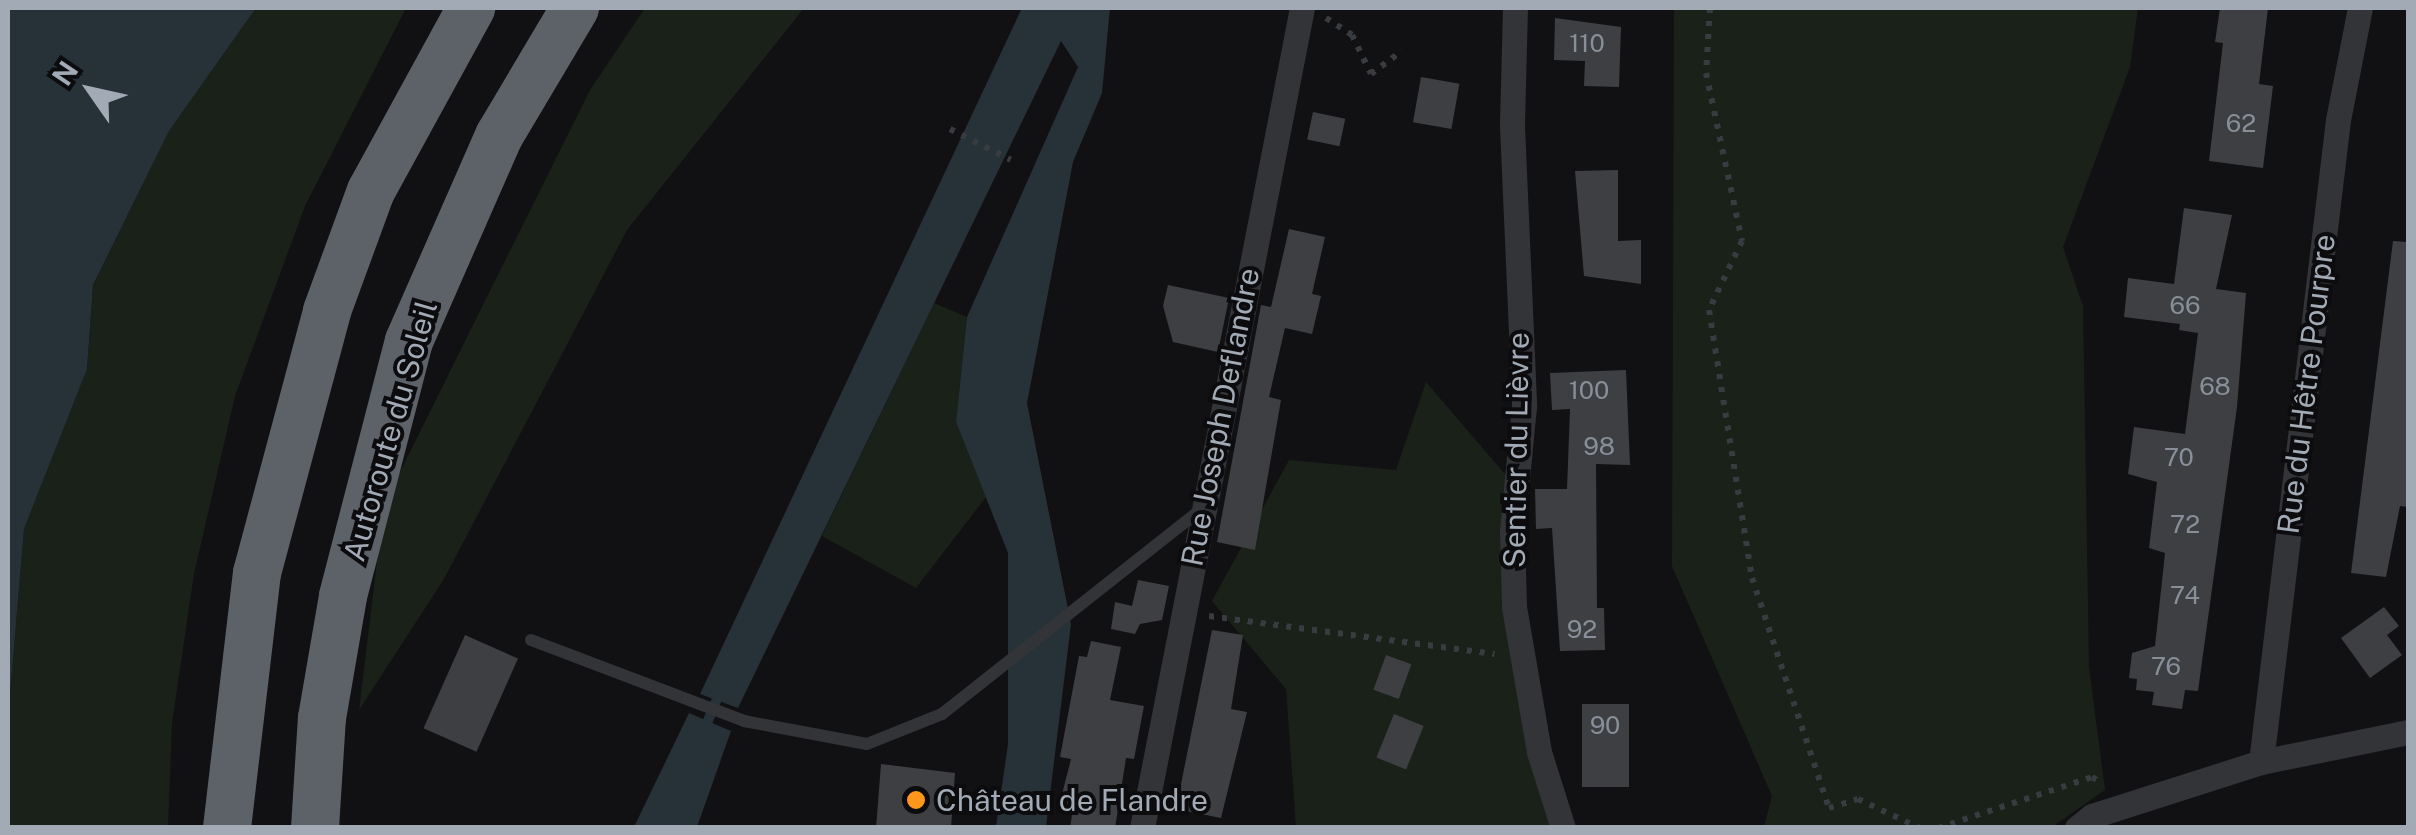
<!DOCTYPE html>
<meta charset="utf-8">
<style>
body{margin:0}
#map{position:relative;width:2416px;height:835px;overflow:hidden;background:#111113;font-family:"Public Sans",sans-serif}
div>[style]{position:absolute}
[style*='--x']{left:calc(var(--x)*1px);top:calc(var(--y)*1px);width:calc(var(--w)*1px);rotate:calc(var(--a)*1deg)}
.green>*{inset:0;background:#192119}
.water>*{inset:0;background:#263237}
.stream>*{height:10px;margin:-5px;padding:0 5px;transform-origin:5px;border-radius:5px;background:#263237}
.building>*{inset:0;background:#3d3f43;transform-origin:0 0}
.path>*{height:6px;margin-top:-3px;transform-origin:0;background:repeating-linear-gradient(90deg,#383b3f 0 5px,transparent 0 13px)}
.lane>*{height:12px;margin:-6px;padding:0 6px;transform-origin:6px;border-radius:6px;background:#323438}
.street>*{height:25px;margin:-12.5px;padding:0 12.5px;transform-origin:12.5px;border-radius:12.5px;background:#323438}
.highway>*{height:48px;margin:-24px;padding:0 24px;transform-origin:24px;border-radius:24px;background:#5d6269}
.dots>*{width:28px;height:28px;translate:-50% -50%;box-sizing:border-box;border:5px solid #0c0c0e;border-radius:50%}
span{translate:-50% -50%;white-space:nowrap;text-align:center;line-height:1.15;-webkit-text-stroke:8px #0c0c0e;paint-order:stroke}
.number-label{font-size:25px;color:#888f98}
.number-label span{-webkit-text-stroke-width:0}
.street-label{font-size:30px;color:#a1aab5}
.poi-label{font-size:30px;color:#a1aab5}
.left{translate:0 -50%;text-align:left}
.frame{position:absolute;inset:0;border:10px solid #a1aab5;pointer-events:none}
.north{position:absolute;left:40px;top:40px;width:100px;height:100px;-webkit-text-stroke:8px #0c0c0e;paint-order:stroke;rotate:304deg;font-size:28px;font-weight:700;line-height:40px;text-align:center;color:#a1aab5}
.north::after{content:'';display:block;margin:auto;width:35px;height:45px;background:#a1aab5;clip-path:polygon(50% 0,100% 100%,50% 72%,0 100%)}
</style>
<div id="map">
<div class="green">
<div style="clip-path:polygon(256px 8px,406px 8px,305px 206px,235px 396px,194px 574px,172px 723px,168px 827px,8px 828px,8px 718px,24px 529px,87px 369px,93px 285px,169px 131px)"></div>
<div style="clip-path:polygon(645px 8px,804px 8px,627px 230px,444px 579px,359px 710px,384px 504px,590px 90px)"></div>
<div style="clip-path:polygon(1674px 8px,2138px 8px,2130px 67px,2063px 247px,2083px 306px,2089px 667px,2105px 790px,2052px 827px,1764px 827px,1772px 796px,1672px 566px)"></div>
<div style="clip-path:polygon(934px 303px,967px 317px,956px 422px,986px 497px,916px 588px,822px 536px)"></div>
<div style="clip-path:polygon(1426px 382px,1516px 487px,1512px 531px,1563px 827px,1296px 827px,1286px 689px,1212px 601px,1289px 460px,1396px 470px)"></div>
</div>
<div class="water">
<div style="clip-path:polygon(8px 8px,256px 8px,169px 131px,93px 285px,87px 369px,24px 529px,8px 718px)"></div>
<div style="clip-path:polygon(1022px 8px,1110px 8px,1102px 93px,1073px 162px,1027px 403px,1071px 624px,1046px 827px,996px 827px,1008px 744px,1008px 553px,956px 422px,967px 317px,1078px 67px,1061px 41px,738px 708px,700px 694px)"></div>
<div style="clip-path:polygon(689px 713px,731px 731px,697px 827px,634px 827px)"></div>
</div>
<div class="stream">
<div style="--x:703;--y:733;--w:48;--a:-67.8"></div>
</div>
<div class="building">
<div style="clip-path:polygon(2220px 8px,2268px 8px,2259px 84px,2273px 86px,2263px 168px,2209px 161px,2223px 43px,2215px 42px)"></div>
<div style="clip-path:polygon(1555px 18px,1621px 27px,1619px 87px,1584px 86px,1585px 61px,1554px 60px)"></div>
<div style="left:1421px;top:77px;width:39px;height:46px;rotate:10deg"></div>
<div style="left:1313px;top:112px;width:33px;height:28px;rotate:12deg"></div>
<div style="clip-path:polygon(1618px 170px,1618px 241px,1641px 240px,1641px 284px,1584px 276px,1575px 171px)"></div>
<div style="clip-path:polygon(2184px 208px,2232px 215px,2216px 289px,2246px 293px,2237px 407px,2198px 691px,2185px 690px,2182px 709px,2152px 705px,2154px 692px,2136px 690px,2137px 679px,2129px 678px,2132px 653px,2155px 646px,2165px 553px,2149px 548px,2157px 482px,2128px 474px,2134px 427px,2185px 434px,2198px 333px,2179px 330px,2180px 324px,2124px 317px,2128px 278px,2174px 284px)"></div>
<div style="clip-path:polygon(1289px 229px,1325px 237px,1312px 294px,1321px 296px,1312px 334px,1285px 328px,1269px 397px,1281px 400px,1255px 550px,1217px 542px,1261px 305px,1271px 307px)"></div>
<div style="clip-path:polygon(2393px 241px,2408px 242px,2408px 507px,2400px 506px,2386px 577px,2351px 573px)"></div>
<div style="clip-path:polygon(1168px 285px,1229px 298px,1218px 352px,1173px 342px,1163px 306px)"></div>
<div style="clip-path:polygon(1626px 370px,1630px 465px,1596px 464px,1597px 608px,1604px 608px,1605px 650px,1560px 651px,1552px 528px,1536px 529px,1535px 489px,1567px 489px,1570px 409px,1552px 410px,1550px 373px)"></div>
<div style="clip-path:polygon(1138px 580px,1169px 586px,1162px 620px,1140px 624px,1135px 634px,1111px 629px,1115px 602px,1132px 606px)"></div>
<div style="clip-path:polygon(2384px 607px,2399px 626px,2387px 635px,2402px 655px,2370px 678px,2341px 638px)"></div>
<div style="clip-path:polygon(1212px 630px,1243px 635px,1231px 709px,1247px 712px,1221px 818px,1176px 809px)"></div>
<div style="left:465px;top:635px;width:58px;height:102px;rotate:24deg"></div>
<div style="clip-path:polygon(1091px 641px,1121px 647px,1110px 700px,1144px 706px,1134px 759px,1126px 758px,1115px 828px,1070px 828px,1073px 808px,1059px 806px,1071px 759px,1060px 757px,1079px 656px,1087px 657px)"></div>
<div style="left:1386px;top:655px;width:27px;height:37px;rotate:20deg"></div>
<div style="left:1582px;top:704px;width:47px;height:83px"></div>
<div style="left:1394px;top:714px;width:32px;height:47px;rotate:22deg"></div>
<div style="clip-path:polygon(881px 764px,955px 773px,951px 828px,876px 828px)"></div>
</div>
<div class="path">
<div style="--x:1710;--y:8;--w:65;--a:93.5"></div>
<div style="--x:1706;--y:73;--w:172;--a:77.9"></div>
<div style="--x:1742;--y:241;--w:76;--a:115.6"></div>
<div style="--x:1709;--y:310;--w:271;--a:80.9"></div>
<div style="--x:1752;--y:578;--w:243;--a:71.5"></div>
<div style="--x:1829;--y:808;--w:30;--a:-17"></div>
<div style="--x:1858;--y:799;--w:68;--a:25.1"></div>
<div style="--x:1326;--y:18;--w:31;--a:33"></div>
<div style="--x:1352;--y:35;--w:43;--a:64"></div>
<div style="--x:1371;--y:74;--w:39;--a:-37"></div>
<div style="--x:950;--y:129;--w:68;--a:26.9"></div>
<div style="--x:1209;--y:616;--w:288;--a:7.6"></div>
<div style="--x:1938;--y:828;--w:162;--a:-18.3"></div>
<div style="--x:2092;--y:777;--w:12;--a:31"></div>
</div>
<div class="lane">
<div style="--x:531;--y:640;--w:228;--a:20.8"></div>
<div style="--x:744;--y:721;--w:125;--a:10.6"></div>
<div style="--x:867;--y:744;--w:81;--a:-21.8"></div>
<div style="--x:942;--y:714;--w:329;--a:-38.3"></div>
</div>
<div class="street">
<div style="--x:1515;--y:8;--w:118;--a:91.5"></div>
<div style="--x:1512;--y:126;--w:280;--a:87.5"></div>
<div style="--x:1524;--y:406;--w:126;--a:95.5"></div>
<div style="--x:1512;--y:531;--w:76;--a:88.5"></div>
<div style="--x:1514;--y:607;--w:147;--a:80.2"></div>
<div style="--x:1539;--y:752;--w:80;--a:72.5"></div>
<div style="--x:2261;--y:762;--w:647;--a:-83.16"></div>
<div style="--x:2338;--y:120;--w:114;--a:-78.9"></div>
<div style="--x:1142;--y:828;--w:835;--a:-78.96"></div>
<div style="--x:2077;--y:828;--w:19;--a:-39"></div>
<div style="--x:2092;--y:816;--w:177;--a:-17.7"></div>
<div style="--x:2261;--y:762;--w:150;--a:-11.5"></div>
</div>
<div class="highway">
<div style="--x:227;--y:828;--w:257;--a:-83.3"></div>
<div style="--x:257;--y:573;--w:271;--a:-75"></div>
<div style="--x:327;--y:311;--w:128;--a:-69.9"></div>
<div style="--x:371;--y:191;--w:209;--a:-61.3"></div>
<div style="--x:315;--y:828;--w:110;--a:-86.4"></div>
<div style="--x:322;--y:718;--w:124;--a:-80.2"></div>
<div style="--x:343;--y:596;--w:263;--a:-75.5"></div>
<div style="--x:409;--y:341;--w:224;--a:-66.3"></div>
<div style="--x:499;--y:136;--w:149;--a:-59.3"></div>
</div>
<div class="dots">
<div style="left:916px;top:800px;background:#ff971d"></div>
</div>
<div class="number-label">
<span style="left:1587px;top:43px">110</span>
<span style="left:2241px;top:123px">62</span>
<span style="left:2185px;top:305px">66</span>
<span style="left:2215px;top:386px">68</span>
<span style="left:1589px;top:390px">100</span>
<span style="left:1599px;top:446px">98</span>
<span style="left:2179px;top:457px">70</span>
<span style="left:2185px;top:524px">72</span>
<span style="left:2185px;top:595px">74</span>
<span style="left:1582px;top:629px">92</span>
<span style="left:2166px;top:666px">76</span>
<span style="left:1605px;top:725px">90</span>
</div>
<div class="street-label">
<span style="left:2306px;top:384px;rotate:-83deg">Rue du Hêtre Pourpre</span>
<span style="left:1220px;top:417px;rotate:-79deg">Rue Joseph Deflandre</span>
<span style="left:390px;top:431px;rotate:-74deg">Autoroute du Soleil</span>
<span style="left:1516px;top:450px;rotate:-89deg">Sentier du Lièvre</span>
</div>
<div class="poi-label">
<span class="left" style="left:936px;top:800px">Château de Flandre</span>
</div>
<div class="frame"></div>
<div class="north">N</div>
</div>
